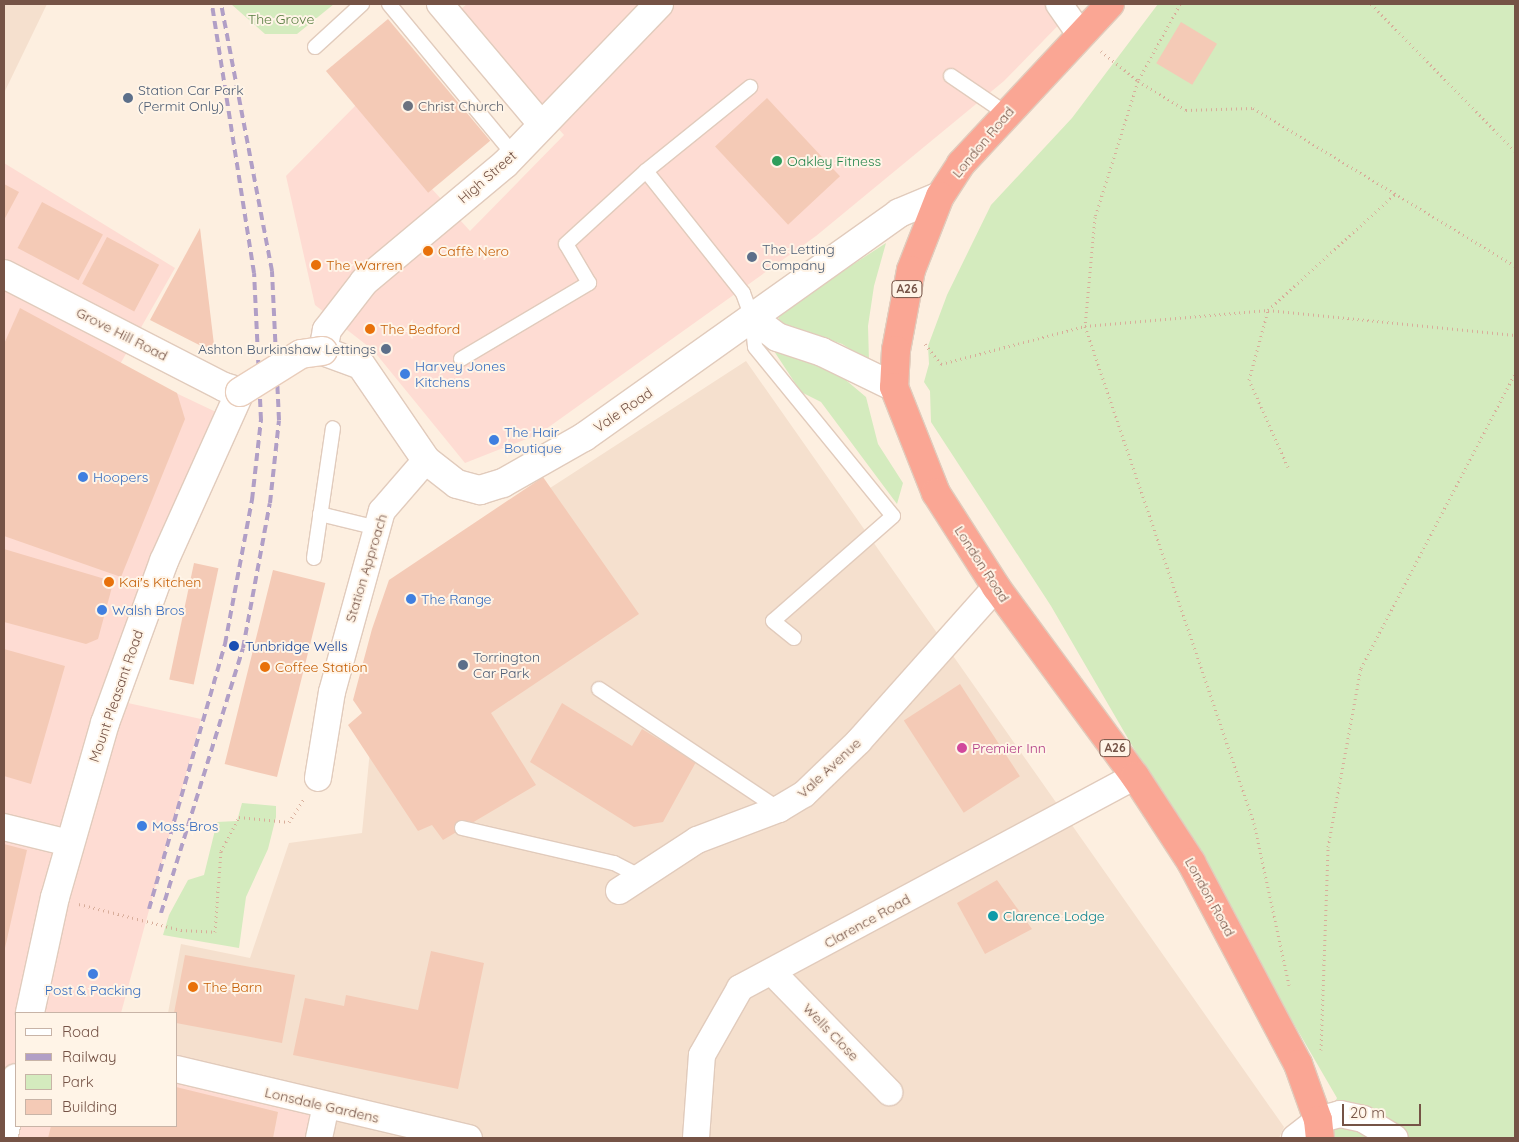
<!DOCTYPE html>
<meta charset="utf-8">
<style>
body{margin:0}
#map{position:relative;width:1519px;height:1142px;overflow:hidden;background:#fdefe0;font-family:Quicksand,sans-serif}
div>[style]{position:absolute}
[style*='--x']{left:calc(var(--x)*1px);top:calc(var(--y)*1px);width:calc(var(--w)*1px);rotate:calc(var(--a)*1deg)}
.residential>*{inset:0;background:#f5e0ce}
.commercial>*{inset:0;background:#fedcd3}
.green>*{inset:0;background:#d4ebbe}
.building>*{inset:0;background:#f4cab6;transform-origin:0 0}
.path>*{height:3px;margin-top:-1.5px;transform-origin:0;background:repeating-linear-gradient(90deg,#d8ad9a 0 1px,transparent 0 5px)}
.roads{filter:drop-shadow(1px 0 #e1cbbc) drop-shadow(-1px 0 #e1cbbc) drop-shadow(0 1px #e1cbbc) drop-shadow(0 -1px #e1cbbc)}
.lane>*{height:14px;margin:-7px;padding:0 7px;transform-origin:7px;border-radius:7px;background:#fff}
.street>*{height:26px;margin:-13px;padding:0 13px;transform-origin:13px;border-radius:13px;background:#fff}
.secondary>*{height:28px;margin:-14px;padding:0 14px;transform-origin:14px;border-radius:14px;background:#fff}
.highway>*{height:28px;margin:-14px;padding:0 14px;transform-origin:14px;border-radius:14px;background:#faa694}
.rail>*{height:4px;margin-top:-2px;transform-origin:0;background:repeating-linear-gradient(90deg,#b19fc6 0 8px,transparent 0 13px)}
.bridges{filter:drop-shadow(1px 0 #e9cdbb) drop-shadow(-1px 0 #e9cdbb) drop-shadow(0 1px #e9cdbb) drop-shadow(0 -1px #e9cdbb)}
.secondary-bridge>*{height:28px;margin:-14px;padding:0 14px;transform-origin:14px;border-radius:14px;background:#fff}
.dots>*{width:14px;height:14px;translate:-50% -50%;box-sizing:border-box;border:2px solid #fff4e7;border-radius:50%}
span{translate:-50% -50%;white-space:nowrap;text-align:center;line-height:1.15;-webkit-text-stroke:4px #fff4e7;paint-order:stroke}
.shield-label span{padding:1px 4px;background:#fff4e7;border:1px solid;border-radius:4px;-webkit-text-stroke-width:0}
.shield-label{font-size:12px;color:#755346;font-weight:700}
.park-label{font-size:14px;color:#557b3e}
.service-label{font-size:14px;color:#4e5e75}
.left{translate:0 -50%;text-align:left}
.right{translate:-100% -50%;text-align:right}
.worship-label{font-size:14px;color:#5b616d}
.street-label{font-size:14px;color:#755346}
.leisure-label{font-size:14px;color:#27864d}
.food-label{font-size:14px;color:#c56008}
.shop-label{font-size:14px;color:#366cbe}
.transit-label{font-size:14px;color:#164399}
.hotel-label{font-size:14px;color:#b23c85}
.culture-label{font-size:14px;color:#0d838f}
.frame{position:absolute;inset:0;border:5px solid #755346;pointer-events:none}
.legend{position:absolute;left:15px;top:1012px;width:162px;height:115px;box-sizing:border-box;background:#fff4e7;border:1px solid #c8b4a7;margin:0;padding:6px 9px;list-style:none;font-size:15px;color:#755346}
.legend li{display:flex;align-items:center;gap:10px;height:25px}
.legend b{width:25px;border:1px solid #c8b4a7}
.scale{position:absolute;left:1342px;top:1104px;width:79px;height:22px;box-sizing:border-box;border:2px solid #755346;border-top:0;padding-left:6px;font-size:15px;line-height:18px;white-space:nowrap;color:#755346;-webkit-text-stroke:4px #fff4e7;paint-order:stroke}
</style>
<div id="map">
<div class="residential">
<div style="clip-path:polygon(4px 4px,47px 4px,4px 93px)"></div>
<div style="clip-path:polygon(746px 361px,1284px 1127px,1279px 1138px,144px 1138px,147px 1126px,176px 1126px,176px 1013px,168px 1013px,181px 944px,250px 958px,289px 843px,362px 833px,385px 595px)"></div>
</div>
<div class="commercial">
<div style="clip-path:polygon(467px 4px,1079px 4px,1004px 81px,816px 236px,539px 434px,465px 463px,373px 350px,315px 305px,286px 176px,356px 105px,470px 231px,564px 135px,456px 13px)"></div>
<div style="clip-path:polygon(4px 163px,175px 268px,119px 366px,216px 412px,105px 698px,201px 719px,121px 1013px,16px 1013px,16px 1126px,140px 1126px,137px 1138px,4px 1138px)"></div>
<div style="clip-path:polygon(176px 1054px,329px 1093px,318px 1138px,273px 1138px,278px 1112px,176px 1088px)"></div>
</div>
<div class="green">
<div style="clip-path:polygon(231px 4px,334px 4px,297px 34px,265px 34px)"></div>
<div style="clip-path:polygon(1158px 4px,1515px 4px,1515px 1138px,1316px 1138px,1337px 1098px,1051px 606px,931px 422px,930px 391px,924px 382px,929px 364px,928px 346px,947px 295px,991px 205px,1072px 118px)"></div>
<div style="clip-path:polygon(886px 243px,874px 286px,868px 326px,869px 361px,842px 344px,779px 322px,778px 313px)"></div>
<div style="clip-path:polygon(772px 348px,799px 354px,841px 376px,866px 397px,878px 444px,903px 483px,897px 504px,821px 402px,801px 392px)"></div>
<div style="clip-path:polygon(242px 803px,276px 806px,276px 817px,268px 849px,246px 897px,239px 948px,163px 935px,169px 915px,188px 880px,204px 875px,217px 822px,237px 821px)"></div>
</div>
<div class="building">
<div style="left:388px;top:19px;width:159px;height:81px;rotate:50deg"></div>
<div style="left:1181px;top:22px;width:42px;height:48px;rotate:31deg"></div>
<div style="left:767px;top:98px;width:107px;height:71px;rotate:47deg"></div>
<div style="clip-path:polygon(4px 184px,19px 192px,4px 220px)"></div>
<div style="left:42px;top:202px;width:69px;height:52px;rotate:28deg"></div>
<div style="clip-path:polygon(200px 228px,215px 353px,150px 320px)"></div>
<div style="left:107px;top:237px;width:59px;height:53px;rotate:28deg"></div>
<div style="clip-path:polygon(20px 308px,177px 393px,185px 419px,121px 577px,4px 536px,4px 344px)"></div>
<div style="clip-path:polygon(543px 477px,639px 614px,491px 713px,536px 785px,443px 840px,432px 825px,418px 831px,348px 725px,362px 713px,353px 700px,372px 629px,389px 580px)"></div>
<div style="clip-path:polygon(4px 549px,105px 579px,112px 587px,98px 639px,86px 644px,4px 622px)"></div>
<div style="left:194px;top:563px;width:25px;height:119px;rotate:12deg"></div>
<div style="left:273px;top:570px;width:54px;height:200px;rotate:14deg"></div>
<div style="clip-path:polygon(4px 649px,65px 666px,31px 784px,4px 776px)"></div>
<div style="left:960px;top:684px;width:110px;height:67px;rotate:57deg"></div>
<div style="clip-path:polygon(562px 703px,632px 746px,642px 729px,696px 762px,663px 822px,634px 827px,530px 762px)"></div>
<div style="clip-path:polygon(4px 844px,27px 850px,5px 948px,4px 948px)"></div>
<div style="clip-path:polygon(997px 880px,1032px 929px,985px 954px,957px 903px)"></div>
<div style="clip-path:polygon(431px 951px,484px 963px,458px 1089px,293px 1055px,305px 998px,344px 1006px,346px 995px,418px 1010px)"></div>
<div style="clip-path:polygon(185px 955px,295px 975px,282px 1043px,176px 1023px,174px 1013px)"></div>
<div style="clip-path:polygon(176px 1087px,278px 1112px,273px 1138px,48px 1138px,51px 1126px,176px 1126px)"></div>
</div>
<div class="path">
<div style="--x:1180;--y:4;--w:88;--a:118.6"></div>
<div style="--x:1138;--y:81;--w:143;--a:107.5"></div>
<div style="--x:1095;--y:217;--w:109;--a:95.2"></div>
<div style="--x:1085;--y:326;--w:525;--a:71.22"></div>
<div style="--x:1254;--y:823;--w:166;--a:77.8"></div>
<div style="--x:1371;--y:4;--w:206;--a:45.6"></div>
<div style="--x:1101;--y:51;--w:48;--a:39"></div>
<div style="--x:1138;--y:81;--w:56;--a:31.1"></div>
<div style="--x:1186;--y:110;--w:67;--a:-1.7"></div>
<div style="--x:1253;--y:108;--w:306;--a:31.1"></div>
<div style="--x:925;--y:344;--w:26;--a:51"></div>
<div style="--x:941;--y:364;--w:149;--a:-14.8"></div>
<div style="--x:1085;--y:326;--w:184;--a:-5"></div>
<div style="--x:1268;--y:310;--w:248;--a:5.8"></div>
<div style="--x:1288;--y:467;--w:95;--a:-114.1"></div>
<div style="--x:1249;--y:380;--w:73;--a:-74.8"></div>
<div style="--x:1268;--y:310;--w:172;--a:-42.4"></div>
<div style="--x:79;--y:904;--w:105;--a:14.3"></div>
<div style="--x:181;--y:930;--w:34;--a:3"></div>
<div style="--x:215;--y:932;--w:81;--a:-85.8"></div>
<div style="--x:221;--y:851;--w:38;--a:-62"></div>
<div style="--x:239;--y:817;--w:50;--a:5.7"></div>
<div style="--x:289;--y:822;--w:27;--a:-57"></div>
<div style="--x:1321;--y:1050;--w:203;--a:-88"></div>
<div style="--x:1328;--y:847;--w:182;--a:-79.6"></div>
<div style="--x:1361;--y:668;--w:332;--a:-62.4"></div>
</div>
<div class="roads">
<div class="lane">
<div style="--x:389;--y:4;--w:196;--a:50.4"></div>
<div style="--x:315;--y:47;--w:64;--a:-42.5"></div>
<div style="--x:951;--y:76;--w:68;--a:34.2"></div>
<div style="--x:646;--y:171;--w:156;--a:51.5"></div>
<div style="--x:743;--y:293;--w:27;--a:70"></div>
<div style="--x:752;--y:318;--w:29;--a:84"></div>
<div style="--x:755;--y:347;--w:218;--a:50.8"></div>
<div style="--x:893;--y:516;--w:159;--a:138.8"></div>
<div style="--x:773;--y:621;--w:27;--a:39"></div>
<div style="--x:461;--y:359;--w:149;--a:-30.7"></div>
<div style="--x:589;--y:283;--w:45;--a:-120.5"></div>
<div style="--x:566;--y:244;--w:108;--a:-42.4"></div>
<div style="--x:646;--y:171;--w:134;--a:-38.9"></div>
<div style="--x:320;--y:514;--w:59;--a:13.8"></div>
<div style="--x:314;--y:558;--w:131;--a:-81.7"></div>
<div style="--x:599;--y:689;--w:216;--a:33.7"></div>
<div style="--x:462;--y:828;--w:156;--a:13"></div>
<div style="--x:614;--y:863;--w:29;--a:27"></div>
</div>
<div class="street">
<div style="--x:440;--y:4;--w:158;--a:49.9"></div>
<div style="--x:1059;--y:4;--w:37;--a:55"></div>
<div style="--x:318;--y:778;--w:87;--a:-80.8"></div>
<div style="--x:332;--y:692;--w:188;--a:-74.6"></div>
<div style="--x:382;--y:511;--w:67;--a:-49.2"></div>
<div style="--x:4;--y:827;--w:67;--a:13.8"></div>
<div style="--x:619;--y:891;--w:93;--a:-33.2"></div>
<div style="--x:697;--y:840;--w:88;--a:-20.7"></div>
<div style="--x:779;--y:809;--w:29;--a:-31"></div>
<div style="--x:804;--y:794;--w:76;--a:-43.9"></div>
<div style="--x:859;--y:741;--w:206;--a:-48.3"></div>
<div style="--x:772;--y:972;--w:168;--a:45.7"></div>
<div style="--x:176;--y:1069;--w:301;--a:13.3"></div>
<div style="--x:319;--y:1138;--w:33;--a:-78"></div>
<div style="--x:696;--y:1138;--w:83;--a:-85.9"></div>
<div style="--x:702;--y:1055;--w:77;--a:-60.4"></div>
<div style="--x:740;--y:988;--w:448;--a:-28.2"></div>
<div style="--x:1295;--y:1138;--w:29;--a:-38"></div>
<div style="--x:1318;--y:1120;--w:23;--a:-15"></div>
<div style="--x:1340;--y:1114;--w:24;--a:12"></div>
<div style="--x:1363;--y:1119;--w:37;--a:31"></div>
</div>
<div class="secondary">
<div style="--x:659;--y:4;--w:222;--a:133.9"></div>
<div style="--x:505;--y:164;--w:184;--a:140.1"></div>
<div style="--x:364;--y:282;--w:61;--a:127.6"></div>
<div style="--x:327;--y:330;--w:21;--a:101"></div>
<div style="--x:323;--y:351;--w:40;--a:20.2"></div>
<div style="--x:361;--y:365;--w:115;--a:55.6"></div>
<div style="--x:426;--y:460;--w:39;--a:38"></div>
<div style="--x:457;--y:484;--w:24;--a:15"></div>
<div style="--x:480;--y:490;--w:24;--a:-17"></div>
<div style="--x:503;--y:483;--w:93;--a:-29.6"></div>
<div style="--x:584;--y:437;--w:387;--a:-35.4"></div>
<div style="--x:899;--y:213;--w:44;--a:-22.5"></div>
<div style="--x:4;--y:274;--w:247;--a:27.2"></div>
<div style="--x:224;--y:387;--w:17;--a:17"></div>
<div style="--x:240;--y:392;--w:185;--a:114.2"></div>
<div style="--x:164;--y:561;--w:172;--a:110"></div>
<div style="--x:105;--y:723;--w:181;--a:106"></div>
<div style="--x:55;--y:897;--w:119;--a:102.2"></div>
<div style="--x:752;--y:318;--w:31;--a:37"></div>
<div style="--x:777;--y:337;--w:47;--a:18.4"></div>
<div style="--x:822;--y:352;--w:80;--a:25.9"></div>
<div style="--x:4;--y:1135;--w:58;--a:-78.1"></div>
</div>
<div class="highway">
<div style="--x:1110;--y:4;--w:219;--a:133"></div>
<div style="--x:961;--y:164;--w:38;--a:123"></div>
<div style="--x:940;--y:196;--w:79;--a:111.4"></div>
<div style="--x:911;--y:270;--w:81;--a:100.6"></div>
<div style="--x:896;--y:350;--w:37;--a:93"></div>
<div style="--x:894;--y:387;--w:114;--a:68.4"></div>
<div style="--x:936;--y:493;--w:112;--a:57.4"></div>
<div style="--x:996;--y:587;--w:235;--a:53.7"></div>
<div style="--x:1135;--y:776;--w:103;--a:56.9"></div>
<div style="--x:1191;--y:862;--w:229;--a:62.1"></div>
<div style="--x:1298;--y:1064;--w:59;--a:70.3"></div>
<div style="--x:1318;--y:1120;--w:18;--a:84"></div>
</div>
</div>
<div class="rail">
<div style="--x:149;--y:909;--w:276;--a:-74"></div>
<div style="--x:225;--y:644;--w:147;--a:-79.4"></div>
<div style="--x:252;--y:500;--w:81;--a:-83.6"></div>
<div style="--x:261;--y:420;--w:147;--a:-92.7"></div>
<div style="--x:254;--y:273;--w:270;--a:-98.9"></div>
<div style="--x:161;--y:913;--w:277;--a:-72.8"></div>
<div style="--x:243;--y:648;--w:147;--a:-79.5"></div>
<div style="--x:270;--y:503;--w:83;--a:-83.8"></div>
<div style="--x:279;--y:420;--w:149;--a:-92.7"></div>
<div style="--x:272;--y:271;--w:272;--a:-100.8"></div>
</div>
<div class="bridges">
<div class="secondary-bridge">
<div style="--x:240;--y:392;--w:72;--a:-31.9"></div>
<div style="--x:301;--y:354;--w:22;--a:-8"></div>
</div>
</div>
<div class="dots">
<div style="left:128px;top:98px;background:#5c6f8a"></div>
<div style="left:408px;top:106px;background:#6b7280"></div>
<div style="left:777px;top:161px;background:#2e9e5b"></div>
<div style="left:428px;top:251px;background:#e8710a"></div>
<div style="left:752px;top:257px;background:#5c6f8a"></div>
<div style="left:316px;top:265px;background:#e8710a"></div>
<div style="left:370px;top:329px;background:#e8710a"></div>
<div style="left:386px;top:349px;background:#5c6f8a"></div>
<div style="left:405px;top:374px;background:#3f7fe0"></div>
<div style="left:494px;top:440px;background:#3f7fe0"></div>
<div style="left:83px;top:477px;background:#3f7fe0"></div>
<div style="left:109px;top:582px;background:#e8710a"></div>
<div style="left:411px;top:599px;background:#3f7fe0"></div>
<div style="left:102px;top:610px;background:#3f7fe0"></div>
<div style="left:234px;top:646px;background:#1a4fb4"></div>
<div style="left:463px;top:665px;background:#5c6f8a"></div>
<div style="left:265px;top:667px;background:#e8710a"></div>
<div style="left:962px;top:748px;background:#d1479c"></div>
<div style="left:142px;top:826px;background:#3f7fe0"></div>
<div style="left:993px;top:916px;background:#0f9aa8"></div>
<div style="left:93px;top:974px;background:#3f7fe0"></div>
<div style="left:193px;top:987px;background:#e8710a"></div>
</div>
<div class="shield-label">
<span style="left:907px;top:289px">A26</span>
<span style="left:1115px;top:748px">A26</span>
</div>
<div class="park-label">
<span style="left:281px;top:19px">The Grove</span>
</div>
<div class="service-label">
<span class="left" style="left:138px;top:98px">Station Car Park<br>(Permit Only)</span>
<span class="left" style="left:762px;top:257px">The Letting<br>Company</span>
<span class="right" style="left:376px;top:349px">Ashton Burkinshaw Lettings</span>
<span class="left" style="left:473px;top:665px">Torrington<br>Car Park</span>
</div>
<div class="worship-label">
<span class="left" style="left:418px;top:106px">Christ Church</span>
</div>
<div class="street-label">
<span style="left:983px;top:142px;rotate:-50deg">London Road</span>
<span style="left:487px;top:177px;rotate:-41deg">High Street</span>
<span style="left:122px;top:334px;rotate:27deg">Grove Hill Road</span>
<span style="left:623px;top:410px;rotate:-34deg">Vale Road</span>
<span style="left:982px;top:564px;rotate:57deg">London Road</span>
<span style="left:366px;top:568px;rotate:-73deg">Station Approach</span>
<span style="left:116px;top:696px;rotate:-71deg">Mount Pleasant Road</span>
<span style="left:829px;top:768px;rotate:-43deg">Vale Avenue</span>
<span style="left:1210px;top:897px;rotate:61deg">London Road</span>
<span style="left:867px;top:921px;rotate:-29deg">Clarence Road</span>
<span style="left:831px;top:1032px;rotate:46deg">Wells Close</span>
<span style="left:322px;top:1105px;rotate:13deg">Lonsdale Gardens</span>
</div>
<div class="leisure-label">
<span class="left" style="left:787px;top:161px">Oakley Fitness</span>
</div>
<div class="food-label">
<span class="left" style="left:438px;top:251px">Caffè Nero</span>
<span class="left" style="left:326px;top:265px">The Warren</span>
<span class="left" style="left:380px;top:329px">The Bedford</span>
<span class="left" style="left:119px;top:582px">Kai's Kitchen</span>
<span class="left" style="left:275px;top:667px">Coffee Station</span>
<span class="left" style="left:203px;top:987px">The Barn</span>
</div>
<div class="shop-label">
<span class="left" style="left:415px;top:374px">Harvey Jones<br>Kitchens</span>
<span class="left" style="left:504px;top:440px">The Hair<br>Boutique</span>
<span class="left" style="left:93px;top:477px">Hoopers</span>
<span class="left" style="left:421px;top:599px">The Range</span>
<span class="left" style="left:112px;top:610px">Walsh Bros</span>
<span class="left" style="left:152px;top:826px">Moss Bros</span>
<span style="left:93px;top:990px">Post &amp; Packing</span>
</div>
<div class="transit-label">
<span class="left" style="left:245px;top:646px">Tunbridge Wells</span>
</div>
<div class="hotel-label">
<span class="left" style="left:972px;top:748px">Premier Inn</span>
</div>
<div class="culture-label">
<span class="left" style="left:1003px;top:916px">Clarence Lodge</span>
</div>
<div class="frame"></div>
<ul class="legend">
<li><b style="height:6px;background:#fff"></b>Road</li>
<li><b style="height:6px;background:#b19fc6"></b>Railway</li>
<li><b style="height:14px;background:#d4ebbe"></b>Park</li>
<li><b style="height:14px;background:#f4cab6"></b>Building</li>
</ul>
<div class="scale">20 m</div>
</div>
